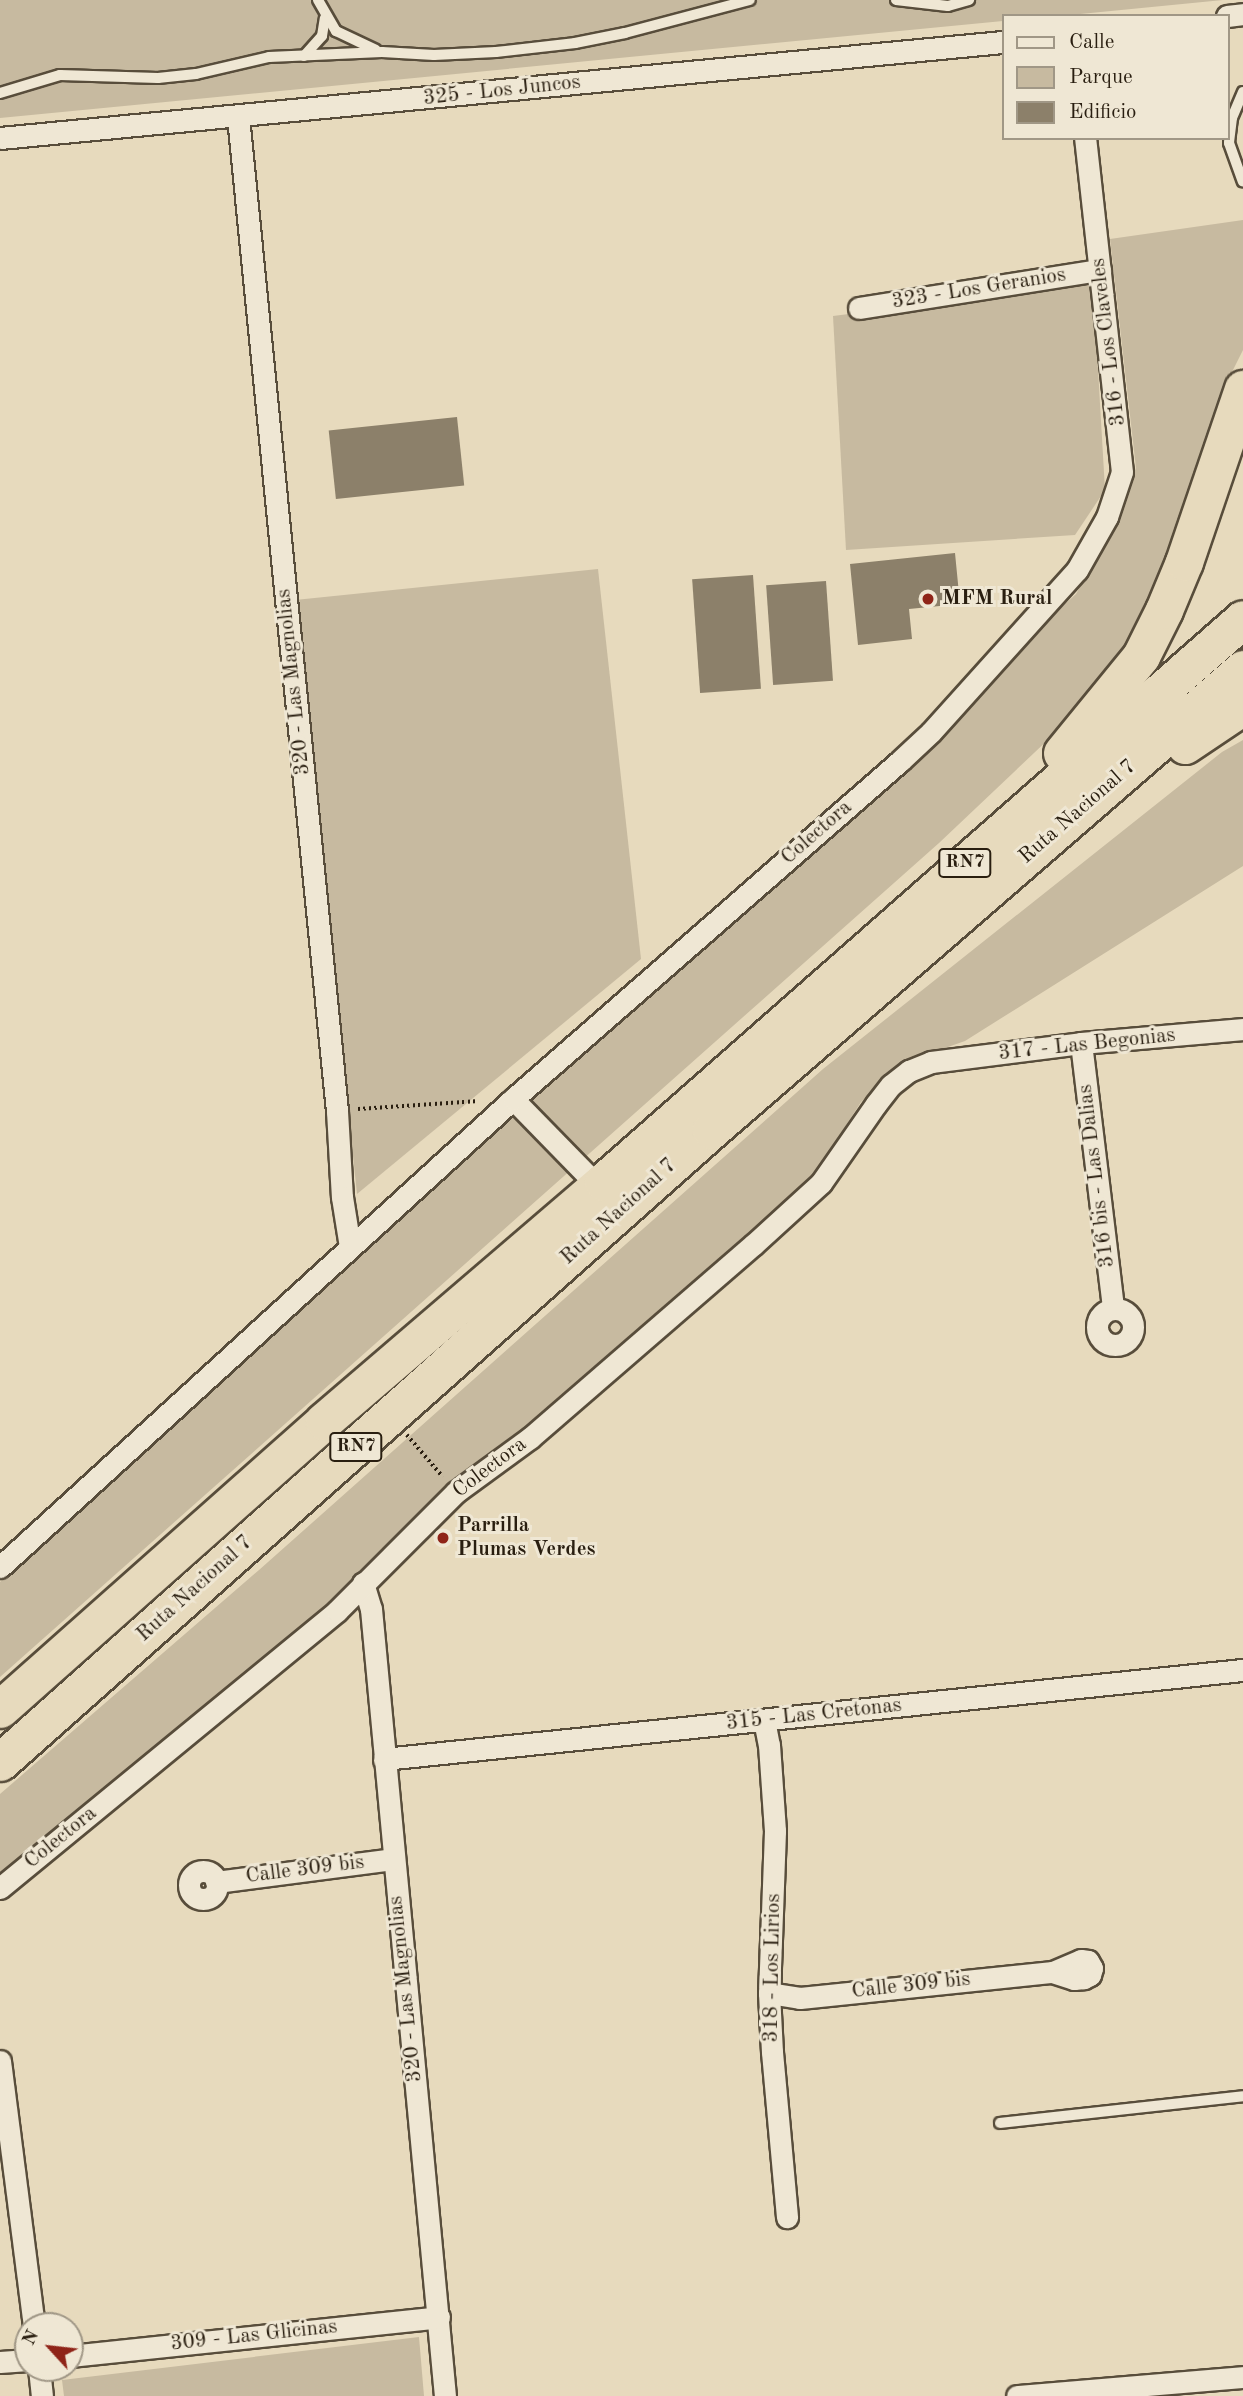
<!DOCTYPE html>
<style>
body{margin:0}
#map{position:relative;width:1243px;height:2396px;overflow:hidden;background:#e7dabd;font-family:"Old Standard TT",serif}
div>[style]{position:absolute}
[style*='--x']{left:calc(var(--x)*1px);top:calc(var(--y)*1px);width:calc(var(--w)*1px);rotate:calc(var(--a)*1deg)}
.green>*{inset:0;background:#c7baa0}
.building>*{inset:0;background:#8c806a;transform-origin:0 0}
.path>*{height:3.5px;margin-top:-1.75px;transform-origin:0;background:repeating-linear-gradient(90deg,#291e10 0 2px,transparent 0 5.5px)}
.roads{filter:drop-shadow(2px 0 #584d3b) drop-shadow(-2px 0 #584d3b) drop-shadow(0 2px #584d3b) drop-shadow(0 -2px #584d3b)}
.lane>*{height:10px;margin:-5px;padding:0 5px;transform-origin:5px;border-radius:5px;background:#efe7d4}
.street>*{height:21px;margin:-10.5px;padding:0 10.5px;transform-origin:10.5px;border-radius:10.5px;background:#efe7d4}
.street>.ring{margin:-10.5px;padding:0;box-sizing:content-box;background:none;border:21px solid #efe7d4;border-radius:50%}
.highway>*{height:37px;margin:-18.5px;padding:0 18.5px;transform-origin:18.5px;border-radius:18.5px;background:#e7dabd}
.dots>*{width:19px;height:19px;translate:-50% -50%;box-sizing:border-box;border:4px solid #efe7d4;border-radius:50%}
span{translate:-50% -50%;white-space:nowrap;text-align:center;line-height:1.15;-webkit-text-stroke:6px #efe7d4;paint-order:stroke}
.shield-label span{padding:2px 5px;background:#efe7d4;border:2px solid;border-radius:5px;-webkit-text-stroke-width:0}
.shield-label{font-size:19px;color:#291e10;font-weight:700}
.street-label{font-size:21px;color:#291e10}
.poi-label{font-size:21px;color:#291e10;font-weight:700}
.left{translate:0 -50%;text-align:left}
.legend{position:absolute;left:1002px;top:14px;width:228px;height:126px;box-sizing:border-box;background:#efe7d4;border:2px solid #a09786;margin:0;padding:9px 12px;list-style:none;font-size:21px;color:#291e10}
.legend li{display:flex;align-items:center;gap:14px;height:35px}
.legend b{width:35px;border:2px solid #a09786}
.north{position:absolute;left:14px;top:2312px;width:70px;height:70px;box-sizing:border-box;background:#efe7d4;border:2px solid #a09786;border-radius:50%;rotate:297deg;font-size:19px;font-weight:700;line-height:28px;text-align:center;color:#291e10}
.north::after{content:'';display:block;margin:auto;width:24px;height:32px;background:#8f2418;clip-path:polygon(50% 0,100% 100%,50% 72%,0 100%)}
</style>
<div id="map">
<div class="green">
<div style="clip-path:polygon(0 0,1223px 0,1060px 16px,1003px 16px,1003px 21px,0 118px)"></div>
<div style="clip-path:polygon(1243px 220px,1243px 350px,1228px 380px,1162px 591px,1091px 699px,939px 843px,0 1677px,0 1582px,178px 1409px,616px 1016px,1076px 594px,1109px 535px,1136px 468px,1110px 239px)"></div>
<div style="clip-path:polygon(1093px 283px,1105px 490px,1075px 535px,846px 550px,833px 316px)"></div>
<div style="clip-path:polygon(598px 569px,641px 959px,357px 1194px,295px 600px)"></div>
<div style="clip-path:polygon(1243px 740px,1243px 866px,965px 1041px,902px 1063px,861px 1102px,820px 1166px,724px 1260px,388px 1544px,320px 1618px,0 1878px,0 1794px,259px 1570px,823px 1069px,1222px 752px)"></div>
<div style="clip-path:polygon(419px 2337px,424px 2396px,64px 2396px,62px 2380px)"></div>
</div>
<div class="building">
<div style="left:457px;top:417px;width:69px;height:129px;rotate:84deg"></div>
<div style="clip-path:polygon(955px 553px,960px 604px,909px 609px,912px 639px,858px 645px,850px 564px)"></div>
<div style="left:753px;top:575px;width:114px;height:61px;rotate:86deg"></div>
<div style="left:826px;top:581px;width:100px;height:60px;rotate:86deg"></div>
</div>
<div class="path">
<div style="--x:358;--y:1109;--w:121;--a:-3.8"></div>
<div style="--x:407;--y:1435;--w:55;--a:49.4"></div>
</div>
<div class="roads">
<div class="lane">
<div style="--x:318;--y:0;--w:36;--a:60"></div>
<div style="--x:336;--y:31;--w:44;--a:25.4"></div>
<div style="--x:896;--y:0;--w:52;--a:6.6"></div>
<div style="--x:948;--y:6;--w:22;--a:-16"></div>
<div style="--x:304;--y:56;--w:27;--a:-48"></div>
<div style="--x:322;--y:36;--w:18;--a:-81"></div>
<div style="--x:1243;--y:92;--w:28;--a:113"></div>
<div style="--x:1232;--y:118;--w:25;--a:97"></div>
<div style="--x:1229;--y:143;--w:41;--a:70.3"></div>
<div style="--x:0;--y:93;--w:63;--a:-16.7"></div>
<div style="--x:60;--y:75;--w:98;--a:1.8"></div>
<div style="--x:158;--y:78;--w:38;--a:-6"></div>
<div style="--x:196;--y:74;--w:75;--a:-13.1"></div>
<div style="--x:269;--y:57;--w:113;--a:-2.5"></div>
<div style="--x:382;--y:52;--w:52;--a:3.3"></div>
<div style="--x:434;--y:55;--w:62;--a:-2.8"></div>
<div style="--x:496;--y:52;--w:80;--a:-6.5"></div>
<div style="--x:575;--y:43;--w:51;--a:-11.3"></div>
<div style="--x:625;--y:33;--w:129;--a:-14.8"></div>
<div style="--x:1000;--y:2123;--w:244;--a:-6.3"></div>
</div>
<div class="street">
<div style="--x:1227;--y:16;--w:16;--a:-7"></div>
<div style="--x:238;--y:117;--w:999;--a:84.31"></div>
<div style="--x:337;--y:1111;--w:86;--a:86.7"></div>
<div style="--x:342;--y:1197;--w:51;--a:80.9"></div>
<div style="--x:0;--y:138;--w:1008;--a:-5.47"></div>
<div style="--x:859;--y:308;--w:244;--a:-9"></div>
<div style="--x:1081;--y:1043;--w:267;--a:83.1"></div>
<div style="--x:513;--y:1099;--w:122;--a:45.7"></div>
<div class="ring" style="left:1097px;top:1309px;width:15px;height:15px"></div>
<div style="--x:0;--y:1567;--w:694;--a:-42.37"></div>
<div style="--x:513;--y:1099;--w:514;--a:-41.13"></div>
<div style="--x:900;--y:761;--w:42;--a:-43.1"></div>
<div style="--x:931;--y:732;--w:218;--a:-48"></div>
<div style="--x:1077;--y:570;--w:61;--a:-60.5"></div>
<div style="--x:1107;--y:517;--w:47;--a:-71.6"></div>
<div style="--x:1122;--y:472;--w:336;--a:-96.3"></div>
<div style="--x:363;--y:1583;--w:27;--a:73"></div>
<div style="--x:371;--y:1609;--w:790;--a:84.63"></div>
<div style="--x:764;--y:1720;--w:25;--a:79"></div>
<div style="--x:769;--y:1745;--w:86;--a:86"></div>
<div style="--x:775;--y:1831;--w:162;--a:92.1"></div>
<div style="--x:769;--y:1993;--w:59;--a:87.1"></div>
<div style="--x:772;--y:2052;--w:166;--a:84.8"></div>
<div style="--x:384;--y:1759;--w:864;--a:-5.92"></div>
<div class="ring" style="left:189px;top:1871px;width:7px;height:7px"></div>
<div style="--x:216;--y:1882;--w:178;--a:-7.4"></div>
<div style="--x:0;--y:1888;--w:436;--a:-39.4"></div>
<div style="--x:337;--y:1611;--w:168;--a:-45"></div>
<div style="--x:456;--y:1492;--w:92;--a:-36.1"></div>
<div style="--x:530;--y:1438;--w:295;--a:-40.9"></div>
<div style="--x:753;--y:1245;--w:92;--a:-42.4"></div>
<div style="--x:821;--y:1183;--w:96;--a:-55.2"></div>
<div style="--x:876;--y:1104;--w:24;--a:-52"></div>
<div style="--x:891;--y:1085;--w:23;--a:-38"></div>
<div style="--x:909;--y:1071;--w:24;--a:-22"></div>
<div style="--x:931;--y:1062;--w:151;--a:-7.2"></div>
<div style="--x:1081;--y:1043;--w:163;--a:-4.9"></div>
<div style="--x:769;--y:1993;--w:31;--a:9"></div>
<div style="--x:800;--y:1998;--w:254;--a:-5.9"></div>
<div style="--x:1053;--y:1972;--w:30;--a:-23"></div>
<div style="--x:1081;--y:1960;--w:7;--a:8"></div>
<div style="--x:1088;--y:1961;--w:8;--a:60"></div>
<div style="--x:1092;--y:1968;--w:7;--a:106"></div>
<div style="--x:1090;--y:1975;--w:7;--a:153"></div>
<div style="--x:1084;--y:1978;--w:10;--a:174"></div>
<div style="--x:1074;--y:1979;--w:22;--a:-162"></div>
<div style="--x:0;--y:2061;--w:267;--a:82.7"></div>
<div style="--x:70;--y:2356;--w:371;--a:-6"></div>
<div style="--x:0;--y:2362;--w:28;--a:-4"></div>
<div style="--x:39;--y:2368;--w:28;--a:84"></div>
<div style="--x:1017;--y:2396;--w:227;--a:-4.8"></div>
</div>
<div class="highway">
<div style="--x:1185;--y:745;--w:70;--a:-33.9"></div>
<div style="--x:1062;--y:753;--w:125;--a:-50.8"></div>
<div style="--x:1141;--y:656;--w:51;--a:-63.4"></div>
<div style="--x:1164;--y:610;--w:52;--a:-67.4"></div>
<div style="--x:1184;--y:562;--w:183;--a:-71.2"></div>
<div style="--x:0;--y:1709;--w:433;--a:-41.6"></div>
<div style="--x:324;--y:1421;--w:367;--a:-40.6"></div>
<div style="--x:603;--y:1182;--w:852;--a:-41.34"></div>
<div style="--x:0;--y:1762;--w:951;--a:-41.63"></div>
<div style="--x:711;--y:1130;--w:704;--a:-40.91"></div>
</div>
</div>
<div class="dots">
<div style="left:928px;top:599px;background:#8f2418"></div>
<div style="left:443px;top:1538px;background:#8f2418"></div>
</div>
<div class="shield-label">
<span style="left:965px;top:863px">RN7</span>
<span style="left:356px;top:1447px">RN7</span>
</div>
<div class="street-label">
<span style="left:502px;top:91px;rotate:-6deg">325 - Los Juncos</span>
<span style="left:979px;top:289px;rotate:-9deg">323 - Los Geranios</span>
<span style="left:1109px;top:342px;rotate:-97deg">316 - Los Claveles</span>
<span style="left:294px;top:682px;rotate:-96deg">320 - Las Magnolias</span>
<span style="left:1078px;top:812px;rotate:-41deg">Ruta Nacional 7</span>
<span style="left:817px;top:833px;rotate:-41deg">Colectora</span>
<span style="left:1087px;top:1045px;rotate:-6deg">317 - Las Begonias</span>
<span style="left:1097px;top:1176px;rotate:-97deg">316 bis - Las Dalias</span>
<span style="left:619px;top:1212px;rotate:-42deg">Ruta Nacional 7</span>
<span style="left:490px;top:1468px;rotate:-37deg">Colectora</span>
<span style="left:195px;top:1589px;rotate:-42deg">Ruta Nacional 7</span>
<span style="left:814px;top:1715px;rotate:-6deg">315 - Las Cretonas</span>
<span style="left:61px;top:1838px;rotate:-39deg">Colectora</span>
<span style="left:305px;top:1870px;rotate:-7deg">Calle 309 bis</span>
<span style="left:773px;top:1968px;rotate:-89deg">318 - Los Lirios</span>
<span style="left:911px;top:1986px;rotate:-6deg">Calle 309 bis</span>
<span style="left:406px;top:1989px;rotate:-96deg">320 - Las Magnolias</span>
<span style="left:254px;top:2336px;rotate:-6deg">309 - Las Glicinas</span>
</div>
<div class="poi-label">
<span class="left" style="left:942px;top:599px">MFM Rural</span>
<span class="left" style="left:457px;top:1538px">Parrilla<br>Plumas Verdes</span>
</div>
<ul class="legend">
<li><b style="height:9px;background:#efe7d4"></b>Calle</li>
<li><b style="height:19px;background:#c7baa0"></b>Parque</li>
<li><b style="height:19px;background:#8c806a"></b>Edificio</li>
</ul>
<div class="north">N</div>
</div>
